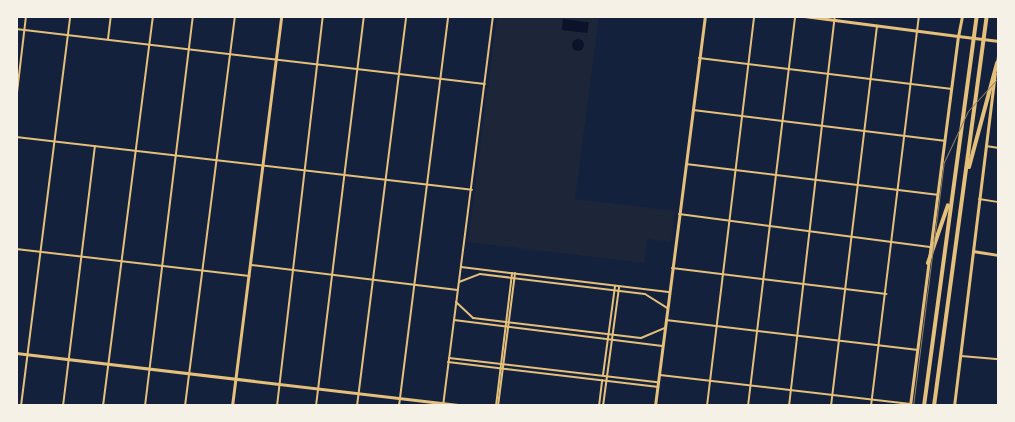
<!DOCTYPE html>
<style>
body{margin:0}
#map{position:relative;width:1015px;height:422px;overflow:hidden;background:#14213d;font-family:Helvetica,sans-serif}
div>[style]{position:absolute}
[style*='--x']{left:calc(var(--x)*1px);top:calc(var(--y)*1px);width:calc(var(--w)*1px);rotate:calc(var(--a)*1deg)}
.green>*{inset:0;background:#1d2539}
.water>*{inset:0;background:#0b132b;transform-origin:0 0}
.round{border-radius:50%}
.minor>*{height:2px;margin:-1px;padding:0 1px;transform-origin:1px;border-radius:1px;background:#e5c07b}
.tertiary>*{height:2.5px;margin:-1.25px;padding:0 1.25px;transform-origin:1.25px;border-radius:1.25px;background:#e5c07b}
.secondary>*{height:3px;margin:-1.5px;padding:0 1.5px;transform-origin:1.5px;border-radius:1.5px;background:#e5c07b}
.primary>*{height:3px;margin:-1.5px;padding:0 1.5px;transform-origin:1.5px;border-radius:1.5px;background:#e5c07b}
.motorway>*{height:4px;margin:-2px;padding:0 2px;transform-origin:2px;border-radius:2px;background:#e5c07b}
.rail>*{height:1px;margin:-0.5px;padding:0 0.5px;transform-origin:0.5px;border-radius:0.5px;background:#918062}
span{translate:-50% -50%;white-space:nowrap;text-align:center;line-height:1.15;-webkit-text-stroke:5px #f6f1e7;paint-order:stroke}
.frame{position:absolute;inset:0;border:18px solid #f6f1e7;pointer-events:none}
</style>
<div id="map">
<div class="green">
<div style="clip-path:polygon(497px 16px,599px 16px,575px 199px,675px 211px,671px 242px,647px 239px,644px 263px,468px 242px)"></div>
</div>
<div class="water">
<div style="left:563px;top:19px;width:26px;height:11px;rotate:7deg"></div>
<div class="round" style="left:572px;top:39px;width:12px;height:12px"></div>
</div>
<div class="minor">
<div style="--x:16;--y:29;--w:472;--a:6.7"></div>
<div style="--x:108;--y:39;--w:23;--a:-83"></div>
<div style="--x:699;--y:58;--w:253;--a:7"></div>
<div style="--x:16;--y:101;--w:86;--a:-83.3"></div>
<div style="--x:693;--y:110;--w:253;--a:7"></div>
<div style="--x:16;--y:137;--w:459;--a:6.6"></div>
<div style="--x:986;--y:146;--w:13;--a:9"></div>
<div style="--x:686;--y:164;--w:253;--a:7"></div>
<div style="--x:979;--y:199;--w:20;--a:9"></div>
<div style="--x:679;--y:214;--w:253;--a:7.5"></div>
<div style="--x:16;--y:249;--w:235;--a:6.6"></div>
<div style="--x:251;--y:265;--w:208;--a:6.9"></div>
<div style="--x:461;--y:267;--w:209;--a:6.9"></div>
<div style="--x:672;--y:268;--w:216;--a:6.9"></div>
<div style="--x:459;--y:282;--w:22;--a:-21"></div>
<div style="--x:480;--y:274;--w:166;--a:6.9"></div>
<div style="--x:645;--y:294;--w:26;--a:32"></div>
<div style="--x:456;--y:302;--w:23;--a:43"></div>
<div style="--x:473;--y:318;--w:169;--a:6.8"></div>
<div style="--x:641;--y:338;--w:26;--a:-23"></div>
<div style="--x:454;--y:320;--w:210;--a:7.1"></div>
<div style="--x:666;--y:320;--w:252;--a:6.8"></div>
<div style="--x:961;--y:356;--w:38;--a:5"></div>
<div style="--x:449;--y:358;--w:210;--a:6.6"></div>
<div style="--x:448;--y:362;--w:210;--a:6.8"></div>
<div style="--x:603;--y:375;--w:90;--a:-82.3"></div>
<div style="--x:660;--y:375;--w:252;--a:6.6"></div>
<div style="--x:21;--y:406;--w:393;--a:-82.8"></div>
<div style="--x:63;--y:406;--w:262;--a:-83"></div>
<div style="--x:103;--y:406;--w:393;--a:-82.7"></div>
<div style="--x:145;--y:406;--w:393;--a:-83"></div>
<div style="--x:185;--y:406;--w:393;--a:-82.7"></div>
<div style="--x:277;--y:406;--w:393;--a:-83.3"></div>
<div style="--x:316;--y:406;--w:393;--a:-83"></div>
<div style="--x:357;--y:406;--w:393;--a:-82.8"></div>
<div style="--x:399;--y:406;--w:393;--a:-82.8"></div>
<div style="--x:443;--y:406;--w:393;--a:-82.7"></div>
<div style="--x:496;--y:406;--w:134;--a:-83.1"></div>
<div style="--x:498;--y:406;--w:134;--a:-82.7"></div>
<div style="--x:599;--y:406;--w:26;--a:-83"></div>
<div style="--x:603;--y:406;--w:120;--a:-82.3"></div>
<div style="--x:707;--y:406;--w:393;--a:-83.1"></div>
<div style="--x:748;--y:406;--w:393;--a:-83.1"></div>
<div style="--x:789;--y:406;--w:393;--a:-83.3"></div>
<div style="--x:831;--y:406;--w:383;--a:-83.1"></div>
<div style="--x:871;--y:406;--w:393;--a:-83"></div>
</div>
<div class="tertiary">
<div style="--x:973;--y:251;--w:26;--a:9"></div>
<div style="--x:655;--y:406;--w:393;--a:-82.7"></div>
</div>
<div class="secondary">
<div style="--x:804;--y:16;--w:155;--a:7.4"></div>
<div style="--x:958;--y:36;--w:373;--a:97.4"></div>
<div style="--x:16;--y:353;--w:456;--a:6.7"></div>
<div style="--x:232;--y:406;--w:393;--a:-82.8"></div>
<div style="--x:954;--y:406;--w:335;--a:-83"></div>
</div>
<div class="primary">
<div style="--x:962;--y:16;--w:20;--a:101"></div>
<div style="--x:958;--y:36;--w:41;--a:7"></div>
<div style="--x:997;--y:63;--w:15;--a:-82"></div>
</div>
<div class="motorway">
<div style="--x:969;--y:167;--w:108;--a:-74.9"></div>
<div style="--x:928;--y:263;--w:61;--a:-71"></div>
<div style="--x:924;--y:406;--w:394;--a:-82.3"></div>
<div style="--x:934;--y:406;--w:394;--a:-82.3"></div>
</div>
<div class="rail">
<div style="--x:913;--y:406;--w:246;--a:-82.8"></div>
<div style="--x:944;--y:162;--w:56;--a:-64.8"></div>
<div style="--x:968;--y:111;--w:46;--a:-47.6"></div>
</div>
<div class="frame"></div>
</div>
